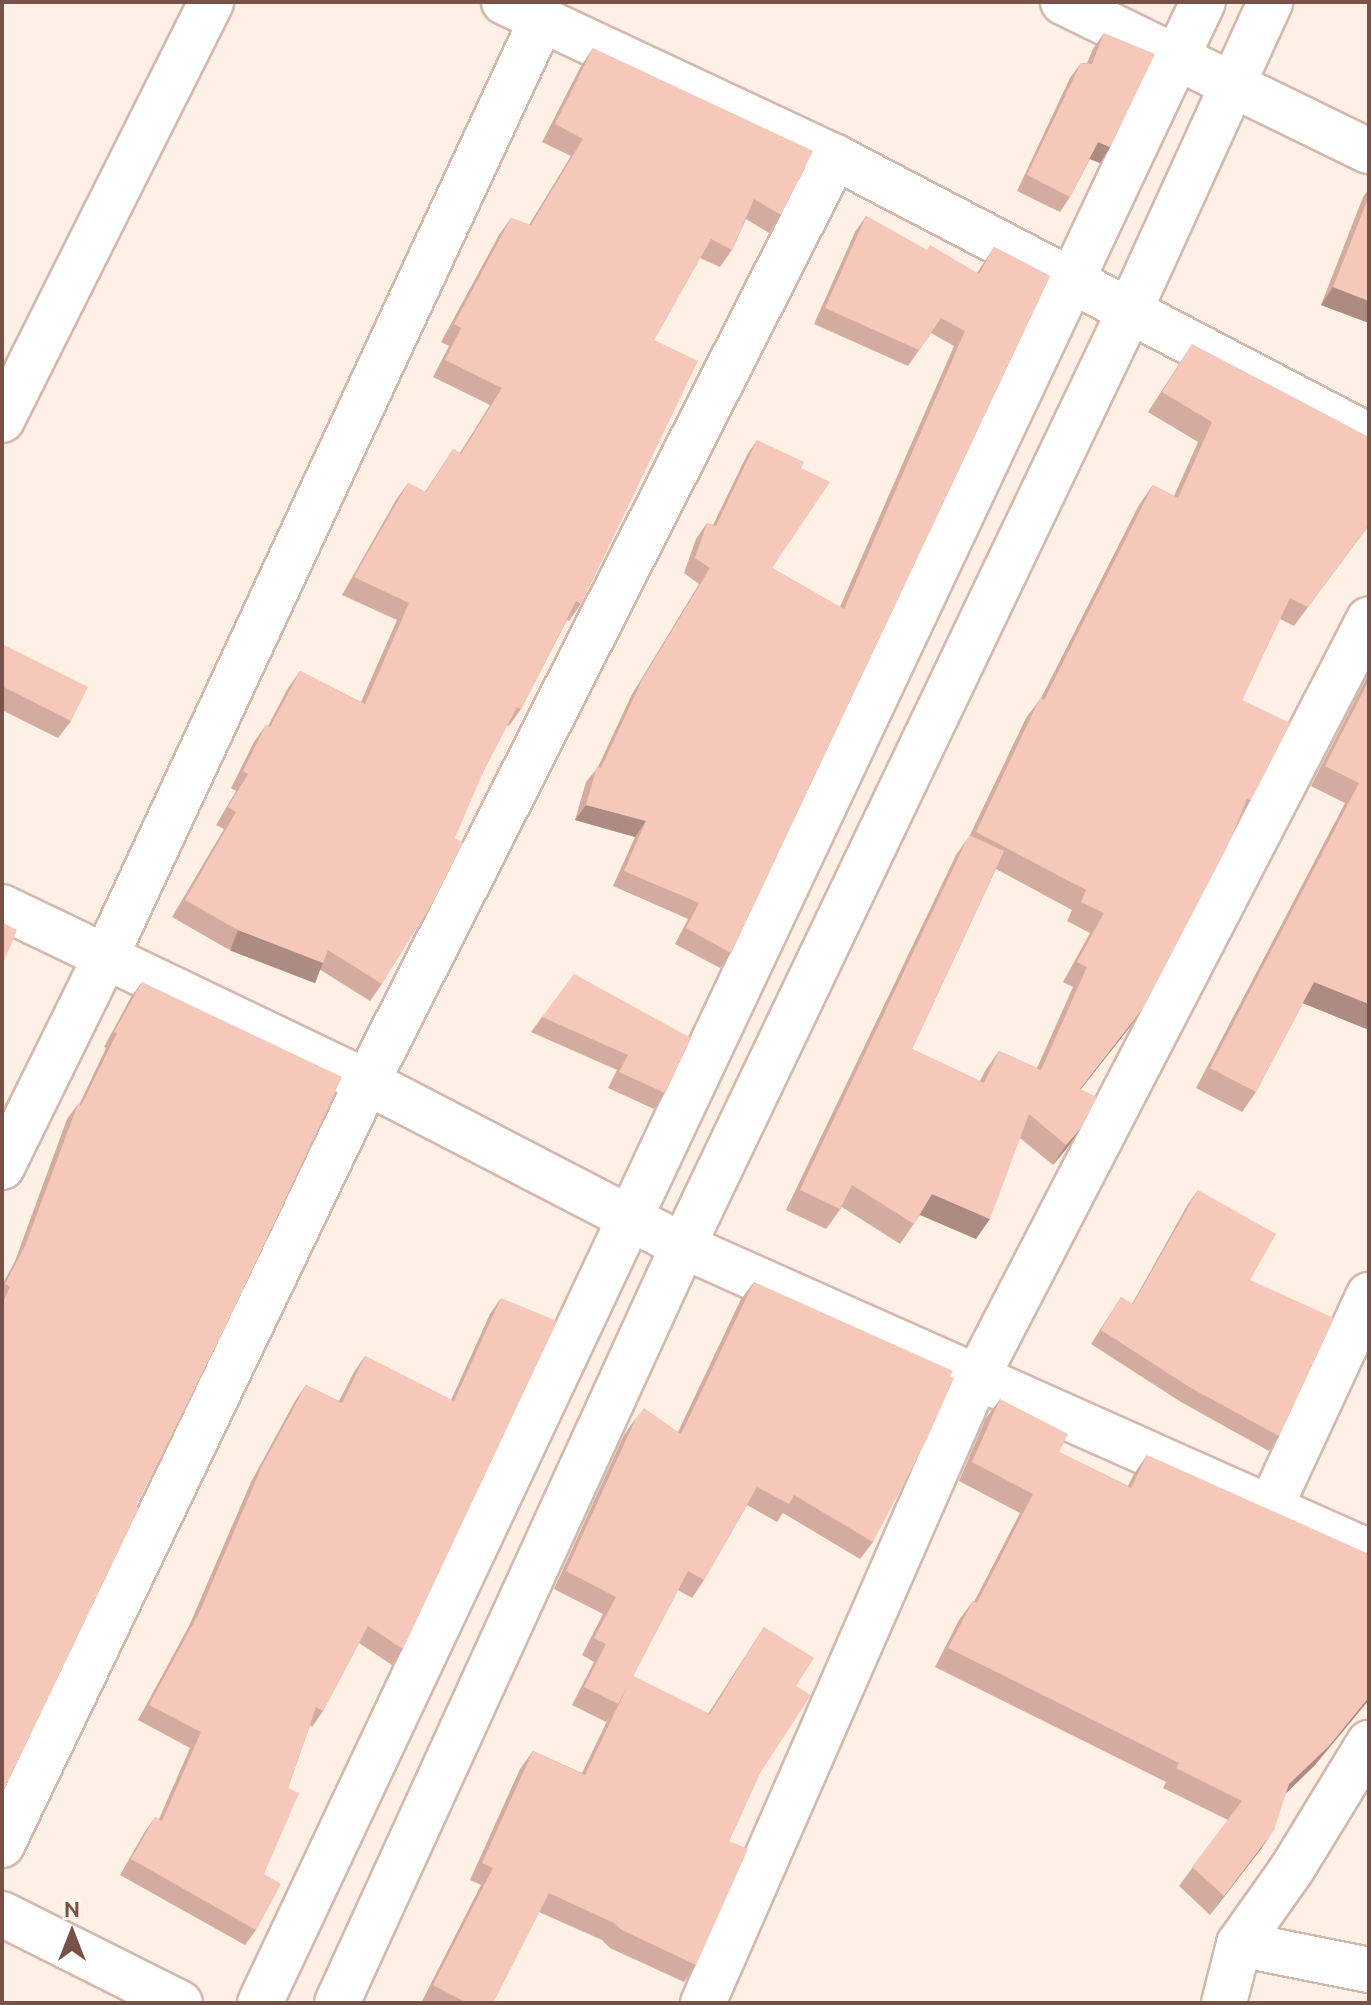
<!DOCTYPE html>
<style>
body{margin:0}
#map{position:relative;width:1371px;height:2005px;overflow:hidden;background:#fef0e4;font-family:Ubuntu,sans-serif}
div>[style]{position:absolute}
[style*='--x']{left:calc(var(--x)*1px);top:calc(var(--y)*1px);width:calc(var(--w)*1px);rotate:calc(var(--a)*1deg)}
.roads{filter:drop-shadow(2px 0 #d3b8ac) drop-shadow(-2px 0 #d3b8ac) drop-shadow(0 2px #d3b8ac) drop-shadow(0 -2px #d3b8ac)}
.street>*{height:44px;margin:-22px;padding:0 22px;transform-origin:22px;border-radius:22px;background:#fff}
.secondary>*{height:44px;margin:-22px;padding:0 22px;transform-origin:22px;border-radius:22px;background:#fff}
.wall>*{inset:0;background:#d4ac9f}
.shaded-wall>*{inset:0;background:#ac8c82;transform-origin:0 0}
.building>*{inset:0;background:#f6c8b9}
span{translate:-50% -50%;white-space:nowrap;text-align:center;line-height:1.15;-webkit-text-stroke:8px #fff5ec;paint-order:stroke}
.frame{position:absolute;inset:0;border:4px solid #795147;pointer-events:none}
.north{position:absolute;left:32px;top:1893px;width:80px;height:80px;-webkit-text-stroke:6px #fff5ec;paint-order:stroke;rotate:0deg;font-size:22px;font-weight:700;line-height:32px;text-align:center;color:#795147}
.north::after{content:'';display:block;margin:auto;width:28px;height:36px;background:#795147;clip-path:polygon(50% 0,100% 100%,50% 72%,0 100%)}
</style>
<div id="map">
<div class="roads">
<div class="street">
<div style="--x:504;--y:2;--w:365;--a:25.1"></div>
<div style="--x:835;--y:157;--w:602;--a:27.59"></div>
<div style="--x:1063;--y:2;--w:340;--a:26"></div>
<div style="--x:2;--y:420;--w:467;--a:-63.4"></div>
<div style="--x:2;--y:907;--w:405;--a:25.6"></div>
<div style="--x:367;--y:1082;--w:356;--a:27.4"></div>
<div style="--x:683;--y:1246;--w:751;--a:24.04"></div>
<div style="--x:2;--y:1167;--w:237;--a:-63.8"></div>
<div style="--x:107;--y:954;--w:1031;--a:-65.05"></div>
<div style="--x:1270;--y:1508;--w:235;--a:-65.1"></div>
<div style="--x:2;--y:1845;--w:846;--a:-64.43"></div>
<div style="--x:367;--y:1082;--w:1037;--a:-63.16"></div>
<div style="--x:1239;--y:1944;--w:133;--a:11.3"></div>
<div style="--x:260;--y:2003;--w:2212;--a:-64.77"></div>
<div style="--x:337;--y:2003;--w:832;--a:-65.44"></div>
<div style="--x:683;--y:1246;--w:1035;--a:-64.47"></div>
<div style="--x:1129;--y:312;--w:341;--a:-65.5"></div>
<div style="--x:703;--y:2003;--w:683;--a:-66.36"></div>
<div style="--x:977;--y:1377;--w:853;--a:-62.65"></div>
<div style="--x:1224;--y:2003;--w:61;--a:-75.7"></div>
<div style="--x:1239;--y:1944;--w:92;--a:-54.8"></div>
<div style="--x:1292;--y:1869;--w:148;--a:-58.6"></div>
</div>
<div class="secondary">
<div style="--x:2;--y:1914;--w:199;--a:26.6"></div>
</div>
</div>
<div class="wall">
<div style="clip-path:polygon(1104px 33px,1100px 163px,1090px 159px,1070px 197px,1060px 212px,1017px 191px,1070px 78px,1081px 63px,1087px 63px,1093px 49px)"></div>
<div style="clip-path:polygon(593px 48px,781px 215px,769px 233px,746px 219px,732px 250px,720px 267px,700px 258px,654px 340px,581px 604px,569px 621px,567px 620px,521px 709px,509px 726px,507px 725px,484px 770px,382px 984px,370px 1001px,319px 969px,311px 981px,226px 948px,172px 917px,224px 829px,216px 825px,236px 791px,231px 788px,254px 742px,266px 725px,268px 726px,288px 688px,300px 671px,361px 702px,397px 620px,342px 595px,396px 500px,408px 483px,425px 492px,453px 449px,460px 453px,490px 405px,433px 377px,449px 346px,441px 342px,499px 235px,511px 218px,529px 225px,571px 156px,542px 142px,581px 66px)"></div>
<div style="clip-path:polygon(1369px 189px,1369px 323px,1321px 305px,1363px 197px)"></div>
<div style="clip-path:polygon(866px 216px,926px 250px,977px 273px,994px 247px,1050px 276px,731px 953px,720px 968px,675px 944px,688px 919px,613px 886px,635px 837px,575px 820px,586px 782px,598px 767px,631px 696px,699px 584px,684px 573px,696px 539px,707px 523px,713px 525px,747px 455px,757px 440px,801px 468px,772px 568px,840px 607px,954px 346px,931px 333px,908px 366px,814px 324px,855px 232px)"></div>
<div style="clip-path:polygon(evenodd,1192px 344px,1369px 525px,1294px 626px,1280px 619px,1242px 700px,1251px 800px,1239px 816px,1129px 1028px,1081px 1089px,1081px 1128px,1067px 1148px,1053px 1165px,1020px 1138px,976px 1239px,920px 1215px,900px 1244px,842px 1207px,826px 1229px,786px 1210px,956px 855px,970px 835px,1026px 718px,1041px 698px,1139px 505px,1153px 485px,1174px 496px,1198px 442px,1148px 412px,1192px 344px,996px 869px,1072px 910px,1067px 921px,1090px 933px,1063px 982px,1073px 987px,1037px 1068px,999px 1051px,985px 1071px,980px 1081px,912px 1049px,996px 869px)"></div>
<div style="clip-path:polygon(2px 644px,71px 721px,58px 738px,2px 710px)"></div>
<div style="clip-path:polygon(1369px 673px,1369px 1035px,1367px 1034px,1369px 1030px,1303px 1003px,1256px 1092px,1242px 1112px,1196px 1088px,1345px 803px,1311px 786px)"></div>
<div style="clip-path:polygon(142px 982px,136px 1506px,2px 1794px,2px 1285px,15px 1261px,67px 1119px,78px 1104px,79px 1105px,106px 1048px,104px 1047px,131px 997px)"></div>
<div style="clip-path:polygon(542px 1017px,691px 1038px,665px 1093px,654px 1109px,608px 1088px,617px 1070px,531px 1032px)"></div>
<div style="clip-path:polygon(1198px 1190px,1250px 1280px,1279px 1436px,1269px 1451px,1181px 1402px,1091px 1344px,1121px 1297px,1132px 1304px,1188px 1204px)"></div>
<div style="clip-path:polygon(754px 1282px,873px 1542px,860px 1559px,783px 1513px,777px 1522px,747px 1505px,704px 1580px,692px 1598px,678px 1590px,633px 1676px,708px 1714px,764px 1627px,796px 1686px,760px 1773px,729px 1841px,696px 1965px,684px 1982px,610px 1948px,602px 1940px,539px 1912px,493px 2003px,421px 2003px,481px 1885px,470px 1880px,520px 1769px,533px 1751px,582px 1773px,609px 1717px,606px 1722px,572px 1705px,594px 1662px,582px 1655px,603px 1614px,554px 1589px,624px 1435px,636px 1418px,678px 1432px,741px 1299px)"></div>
<div style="clip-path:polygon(501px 1298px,403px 1649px,392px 1665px,359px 1643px,323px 1711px,312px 1727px,310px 1725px,288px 1788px,264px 1874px,256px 1930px,245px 1945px,120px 1875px,144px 1833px,155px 1817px,159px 1819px,190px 1748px,138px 1720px,189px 1626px,251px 1482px,295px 1401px,306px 1385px,339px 1401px,354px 1372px,365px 1356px,451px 1400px,490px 1314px)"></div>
<div style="clip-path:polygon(1000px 1399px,1059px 1452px,1128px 1486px,1134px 1474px,1147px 1455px,1315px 1765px,1286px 1793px,1261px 1849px,1210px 1915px,1179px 1886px,1228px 1820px,1163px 1788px,1166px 1782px,935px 1667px,959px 1620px,973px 1601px,974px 1602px,1020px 1513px,959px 1481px,986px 1418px)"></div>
</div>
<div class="shaded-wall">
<div style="clip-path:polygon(1098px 142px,1110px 147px,1100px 163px,1087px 158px)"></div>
<div style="clip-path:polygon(1333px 287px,1369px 301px,1369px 323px,1321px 305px)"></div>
<div style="clip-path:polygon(586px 805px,646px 821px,635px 837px,575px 820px)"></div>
<div style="left:238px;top:930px;width:91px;height:22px;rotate:21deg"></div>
<div style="clip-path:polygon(1314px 982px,1369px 1004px,1369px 1030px,1300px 1002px)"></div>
<div style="clip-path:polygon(1143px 1008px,1129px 1028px,1066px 1108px,1080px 1089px)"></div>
<div style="clip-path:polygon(1081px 1128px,1067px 1148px,1053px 1165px,1066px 1145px)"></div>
<div style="clip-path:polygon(932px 1194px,990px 1219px,976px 1239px,918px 1214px)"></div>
<div style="clip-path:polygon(1369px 1697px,1369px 1700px,1315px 1765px,1276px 1803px,1289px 1784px)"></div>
<div style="clip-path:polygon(1274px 1830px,1261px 1849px,1210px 1915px,1224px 1896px)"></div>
</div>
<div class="building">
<div style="clip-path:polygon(1104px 33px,1155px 54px,1110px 147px,1098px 142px,1070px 197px,1027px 175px,1081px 63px,1092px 64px)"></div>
<div style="clip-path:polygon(593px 48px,813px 151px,781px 215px,754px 199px,732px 250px,711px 239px,654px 340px,698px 361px,581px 604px,576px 601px,521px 709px,517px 707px,484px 770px,455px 838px,463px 843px,433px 902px,382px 984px,328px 950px,323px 963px,238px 930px,185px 900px,236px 812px,228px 807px,248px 774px,243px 771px,266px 725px,270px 727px,300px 671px,365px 704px,409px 603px,354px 577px,408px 483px,426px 492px,453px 449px,461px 454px,502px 388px,445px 360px,461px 328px,454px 324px,511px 218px,531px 225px,583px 139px,555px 124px)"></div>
<div style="clip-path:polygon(1369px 196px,1369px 301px,1333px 287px)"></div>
<div style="clip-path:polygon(866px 216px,927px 250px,930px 245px,979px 274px,994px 247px,1050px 276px,731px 953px,686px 928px,699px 903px,624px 871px,646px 821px,586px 805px,597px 766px,601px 768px,642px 680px,710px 568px,695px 558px,707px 523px,716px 526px,757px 440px,804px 462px,801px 468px,830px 482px,772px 568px,844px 609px,965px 331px,941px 318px,919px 350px,825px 308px)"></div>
<div style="clip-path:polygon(1192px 344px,1369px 437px,1369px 524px,1308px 607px,1290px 598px,1242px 700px,1290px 723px,1251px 800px,1247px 799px,1226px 849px,1143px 1008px,1080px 1089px,1097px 1097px,1081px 1128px,1066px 1145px,1029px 1114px,990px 1219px,932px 1194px,914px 1224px,852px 1185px,840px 1209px,800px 1190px,969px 835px,1004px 851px,912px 1049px,984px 1083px,999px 1051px,1041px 1070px,1087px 967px,1077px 962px,1104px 913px,1081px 902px,1086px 890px,976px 832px,1040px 698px,1044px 700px,1153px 485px,1178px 498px,1212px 422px,1162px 392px)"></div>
<div style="clip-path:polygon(2px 644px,88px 687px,71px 721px,2px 686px)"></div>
<div style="clip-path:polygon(1369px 680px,1369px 1004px,1314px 982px,1256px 1092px,1210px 1068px,1359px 783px,1325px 766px)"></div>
<div style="clip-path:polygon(2px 922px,17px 930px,2px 966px)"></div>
<div style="clip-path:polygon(574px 974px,691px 1038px,665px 1093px,619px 1072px,628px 1055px,542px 1017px)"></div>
<div style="clip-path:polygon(142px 982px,342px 1077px,230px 1317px,136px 1506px,139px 1508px,2px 1794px,2px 1304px,10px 1287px,5px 1284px,25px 1246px,78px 1104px,81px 1106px,117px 1033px,114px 1032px)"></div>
<div style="clip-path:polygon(1198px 1190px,1276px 1234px,1250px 1280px,1334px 1318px,1279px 1436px,1191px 1388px,1101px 1330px,1121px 1297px,1133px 1304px)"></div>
<div style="clip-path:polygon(754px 1282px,953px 1371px,950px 1376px,954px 1378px,926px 1441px,873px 1542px,794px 1495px,789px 1504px,757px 1487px,704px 1580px,688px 1571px,633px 1676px,710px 1714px,764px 1627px,814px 1658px,796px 1686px,811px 1695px,760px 1773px,729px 1841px,748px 1849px,696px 1965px,622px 1930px,614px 1923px,549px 1893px,493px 2003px,467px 2003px,433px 1985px,493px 1868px,482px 1863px,533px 1751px,585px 1775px,628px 1685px,618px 1704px,584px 1687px,606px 1644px,594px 1638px,616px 1597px,566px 1571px,636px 1418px,644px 1408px,681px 1434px)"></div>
<div style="clip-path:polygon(501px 1298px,557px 1321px,403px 1649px,368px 1626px,323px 1711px,316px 1707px,288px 1788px,299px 1793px,264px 1874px,281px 1884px,256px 1930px,131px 1859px,155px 1817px,162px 1821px,201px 1732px,149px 1705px,200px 1611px,262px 1466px,306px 1385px,342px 1403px,365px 1356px,454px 1401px)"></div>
<div style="clip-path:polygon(1000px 1399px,1068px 1434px,1059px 1452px,1131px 1488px,1147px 1455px,1369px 1554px,1369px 1697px,1329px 1746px,1289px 1784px,1274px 1830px,1224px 1896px,1192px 1867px,1242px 1801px,1176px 1768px,1179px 1763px,948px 1648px,973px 1601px,977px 1603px,1033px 1494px,972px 1462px)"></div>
</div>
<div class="frame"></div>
<div class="north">N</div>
</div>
